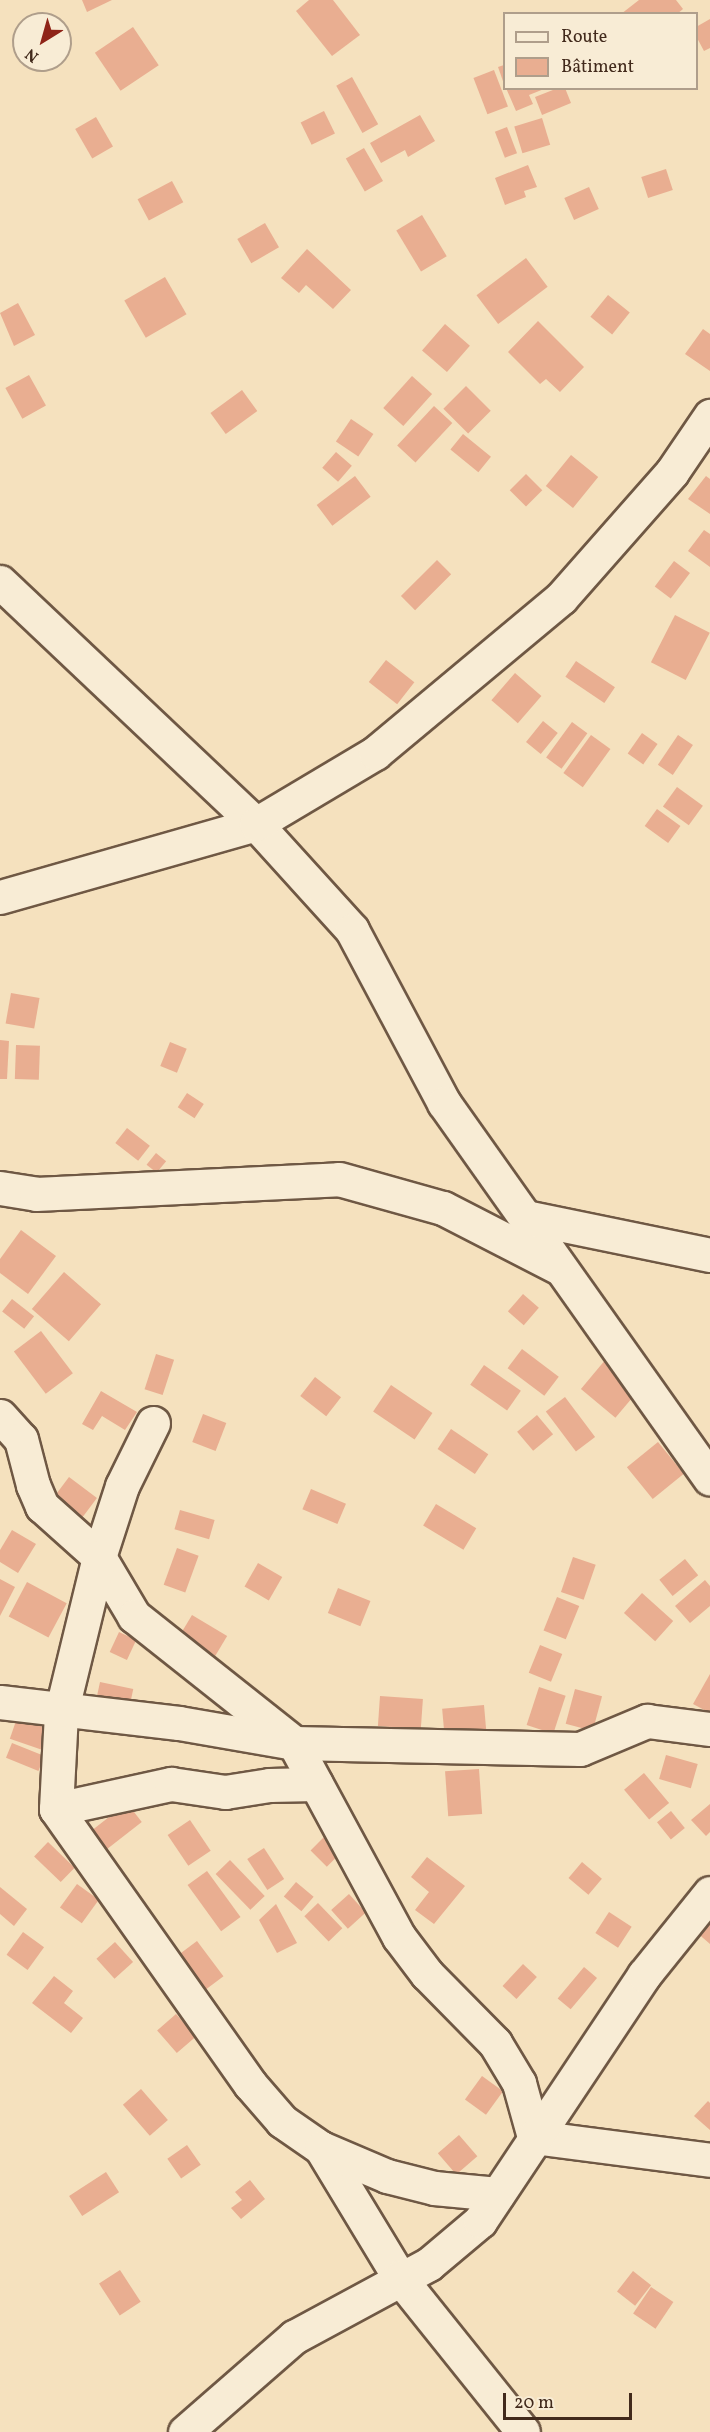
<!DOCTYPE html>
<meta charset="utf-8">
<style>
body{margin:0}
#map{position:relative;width:710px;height:2432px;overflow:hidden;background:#f5e1be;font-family:Vollkorn,serif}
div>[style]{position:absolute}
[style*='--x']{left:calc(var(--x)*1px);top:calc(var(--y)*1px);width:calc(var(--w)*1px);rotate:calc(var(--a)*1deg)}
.building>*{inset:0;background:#e9ae91;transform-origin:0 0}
.roads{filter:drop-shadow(2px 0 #6f5844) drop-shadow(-2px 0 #6f5844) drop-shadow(0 2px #6f5844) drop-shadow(0 -2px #6f5844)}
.street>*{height:33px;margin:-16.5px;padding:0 16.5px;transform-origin:16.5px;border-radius:16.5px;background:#f8ecd5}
span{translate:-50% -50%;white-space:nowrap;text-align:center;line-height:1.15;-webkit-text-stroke:4.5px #f8ecd5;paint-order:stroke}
.legend{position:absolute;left:503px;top:12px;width:195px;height:78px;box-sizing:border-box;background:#f8ecd5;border:2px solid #af9e8b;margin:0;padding:8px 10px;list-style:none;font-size:18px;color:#422a1c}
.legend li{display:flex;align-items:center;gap:12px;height:30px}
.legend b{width:30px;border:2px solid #af9e8b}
.north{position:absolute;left:12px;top:12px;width:60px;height:60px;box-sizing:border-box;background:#f8ecd5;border:2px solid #af9e8b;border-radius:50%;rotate:217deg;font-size:16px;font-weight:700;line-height:24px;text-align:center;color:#422a1c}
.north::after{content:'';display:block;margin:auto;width:21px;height:27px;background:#8f2418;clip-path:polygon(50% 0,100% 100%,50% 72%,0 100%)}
.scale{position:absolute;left:503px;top:2393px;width:129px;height:27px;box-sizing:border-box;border:3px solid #422a1c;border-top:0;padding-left:8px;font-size:18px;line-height:21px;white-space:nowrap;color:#422a1c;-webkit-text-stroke:4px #f8ecd5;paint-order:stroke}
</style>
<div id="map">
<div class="building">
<div style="clip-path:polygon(82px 0,112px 0,87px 12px)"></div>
<div style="clip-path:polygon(309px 0,333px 0,360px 35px,332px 56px,296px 11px)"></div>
<div style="clip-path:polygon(639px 0,676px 0,683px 9px,677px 14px,621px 14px)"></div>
<div style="clip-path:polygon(710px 19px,710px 48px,704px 51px,696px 36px,696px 27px)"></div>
<div style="left:133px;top:27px;width:46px;height:46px;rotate:56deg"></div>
<div style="clip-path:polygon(504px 65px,504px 84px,498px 67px)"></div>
<div style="left:494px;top:70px;width:39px;height:22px;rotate:69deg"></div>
<div style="left:352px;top:77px;width:54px;height:18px;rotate:61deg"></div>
<div style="clip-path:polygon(506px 88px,544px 88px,544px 89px,529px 95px,533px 104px,516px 111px)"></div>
<div style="clip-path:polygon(558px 88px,565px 88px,571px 103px,542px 115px,535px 97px)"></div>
<div style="left:324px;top:111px;width:25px;height:26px;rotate:64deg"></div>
<div style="clip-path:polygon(420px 115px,435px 141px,408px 157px,405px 150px,381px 163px,370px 143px)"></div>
<div style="left:96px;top:117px;width:34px;height:24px;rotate:60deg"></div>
<div style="left:542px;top:118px;width:28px;height:29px;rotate:73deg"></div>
<div style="left:507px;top:127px;width:28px;height:13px;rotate:69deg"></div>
<div style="left:364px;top:148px;width:38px;height:21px;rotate:60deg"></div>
<div style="clip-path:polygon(528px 165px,537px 187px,524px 191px,526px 197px,505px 205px,495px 178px)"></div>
<div style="left:666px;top:169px;width:22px;height:26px;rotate:72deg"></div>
<div style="left:172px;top:181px;width:24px;height:39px;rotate:62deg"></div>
<div style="left:589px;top:187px;width:24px;height:27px;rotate:66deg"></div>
<div style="left:422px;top:215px;width:48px;height:30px;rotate:59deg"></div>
<div style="left:265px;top:223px;width:28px;height:32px;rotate:60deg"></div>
<div style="clip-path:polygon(307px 249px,351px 290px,333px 309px,306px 285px,299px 293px,281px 278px)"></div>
<div style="left:526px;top:258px;width:36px;height:62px;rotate:53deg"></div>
<div style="left:165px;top:277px;width:43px;height:47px;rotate:60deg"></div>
<div style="left:608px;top:295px;width:28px;height:28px;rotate:39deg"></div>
<div style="clip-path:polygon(18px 303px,35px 335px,14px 346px,0 313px)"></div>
<div style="clip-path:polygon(538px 321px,584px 367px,560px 392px,546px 379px,540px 384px,508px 352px)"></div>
<div style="left:445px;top:324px;width:33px;height:35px;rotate:41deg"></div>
<div style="clip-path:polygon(703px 329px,710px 334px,710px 371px,685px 354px)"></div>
<div style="left:29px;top:375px;width:35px;height:27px;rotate:61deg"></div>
<div style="left:412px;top:376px;width:27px;height:43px;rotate:42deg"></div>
<div style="left:466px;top:386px;width:35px;height:32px;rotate:45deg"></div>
<div style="left:242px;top:390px;width:26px;height:39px;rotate:54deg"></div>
<div style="left:434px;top:406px;width:25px;height:54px;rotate:43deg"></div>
<div style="left:351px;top:419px;width:27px;height:27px;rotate:34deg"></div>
<div style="left:463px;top:434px;width:36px;height:20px;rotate:39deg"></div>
<div style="left:336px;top:452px;width:21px;height:21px;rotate:41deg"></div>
<div style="left:571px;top:455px;width:35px;height:40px;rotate:39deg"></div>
<div style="left:526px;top:474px;width:23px;height:23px;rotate:45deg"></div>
<div style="left:355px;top:476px;width:26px;height:48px;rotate:53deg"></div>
<div style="clip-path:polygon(706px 476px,710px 479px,710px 514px,688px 499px)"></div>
<div style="clip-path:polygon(704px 530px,710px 534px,710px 567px,688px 551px)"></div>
<div style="left:437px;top:560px;width:20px;height:51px;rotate:45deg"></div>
<div style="left:674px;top:561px;width:20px;height:32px;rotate:37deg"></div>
<div style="left:675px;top:615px;width:39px;height:53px;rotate:27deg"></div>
<div style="left:386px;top:660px;width:36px;height:28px;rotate:38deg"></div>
<div style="left:576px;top:661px;width:47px;height:19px;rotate:34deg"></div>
<div style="left:515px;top:673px;width:35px;height:36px;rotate:41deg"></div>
<div style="left:543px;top:721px;width:19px;height:27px;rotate:39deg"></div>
<div style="left:572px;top:722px;width:19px;height:44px;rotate:36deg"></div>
<div style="left:642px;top:733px;width:19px;height:25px;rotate:35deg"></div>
<div style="left:591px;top:735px;width:24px;height:47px;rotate:36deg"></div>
<div style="left:678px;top:735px;width:18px;height:36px;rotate:34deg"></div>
<div style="left:677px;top:787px;width:32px;height:24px;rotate:36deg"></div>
<div style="left:657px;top:809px;width:29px;height:21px;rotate:36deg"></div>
<div style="left:11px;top:993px;width:29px;height:31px;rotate:10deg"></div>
<div style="clip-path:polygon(0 1040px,9px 1041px,7px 1079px,0 1079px)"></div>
<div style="left:170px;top:1042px;width:18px;height:26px;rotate:22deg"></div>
<div style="left:16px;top:1045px;width:24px;height:34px;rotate:2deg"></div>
<div style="left:187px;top:1093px;width:20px;height:17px;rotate:33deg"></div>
<div style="left:127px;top:1128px;width:29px;height:19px;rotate:38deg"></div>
<div style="left:156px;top:1153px;width:13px;height:15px;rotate:39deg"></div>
<div style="clip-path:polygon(21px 1230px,56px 1256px,28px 1294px,0 1273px,0 1259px)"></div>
<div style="left:64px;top:1272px;width:49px;height:49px;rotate:41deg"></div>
<div style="left:523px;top:1294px;width:21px;height:23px;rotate:41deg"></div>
<div style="left:12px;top:1299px;width:28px;height:16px;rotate:38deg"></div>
<div style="left:41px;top:1331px;width:53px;height:34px;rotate:53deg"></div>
<div style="left:522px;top:1349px;width:46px;height:24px;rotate:37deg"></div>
<div style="left:156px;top:1354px;width:19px;height:37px;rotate:18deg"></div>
<div style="left:606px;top:1359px;width:45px;height:39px;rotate:40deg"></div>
<div style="left:484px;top:1365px;width:45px;height:24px;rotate:35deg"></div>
<div style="left:315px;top:1377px;width:33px;height:24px;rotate:38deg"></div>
<div style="left:391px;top:1385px;width:50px;height:32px;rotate:34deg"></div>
<div style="clip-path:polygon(101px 1391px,137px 1412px,125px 1430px,102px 1416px,93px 1430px,82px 1424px)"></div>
<div style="left:565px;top:1397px;width:50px;height:24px;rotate:53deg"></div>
<div style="left:203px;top:1414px;width:25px;height:30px;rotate:21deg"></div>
<div style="left:537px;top:1415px;width:25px;height:26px;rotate:50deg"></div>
<div style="left:451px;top:1429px;width:45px;height:24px;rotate:34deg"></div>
<div style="left:658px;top:1442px;width:41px;height:40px;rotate:51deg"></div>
<div style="left:69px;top:1477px;width:35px;height:30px;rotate:37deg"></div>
<div style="left:311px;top:1489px;width:38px;height:22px;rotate:23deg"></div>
<div style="left:436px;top:1504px;width:47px;height:25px;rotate:31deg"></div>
<div style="left:180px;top:1510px;width:36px;height:20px;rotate:16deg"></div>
<div style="clip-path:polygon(12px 1530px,36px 1544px,18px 1573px,0 1562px,0 1550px)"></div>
<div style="left:177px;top:1548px;width:23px;height:39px;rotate:20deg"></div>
<div style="left:573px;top:1557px;width:24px;height:37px;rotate:19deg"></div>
<div style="left:685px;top:1559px;width:21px;height:33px;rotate:51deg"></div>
<div style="left:258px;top:1563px;width:28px;height:27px;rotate:30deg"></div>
<div style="clip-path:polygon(0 1579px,15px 1587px,0 1616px)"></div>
<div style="clip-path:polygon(705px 1580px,710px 1586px,710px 1606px,690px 1623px,675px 1606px)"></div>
<div style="left:27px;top:1582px;width:45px;height:39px;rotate:28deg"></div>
<div style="left:338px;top:1588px;width:35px;height:27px;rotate:22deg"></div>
<div style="left:642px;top:1593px;width:42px;height:27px;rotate:42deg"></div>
<div style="left:557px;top:1597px;width:24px;height:36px;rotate:22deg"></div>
<div style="left:192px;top:1615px;width:41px;height:23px;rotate:31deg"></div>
<div style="left:119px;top:1632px;width:19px;height:22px;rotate:25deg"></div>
<div style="left:540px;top:1645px;width:24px;height:30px;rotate:22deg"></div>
<div style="clip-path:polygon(710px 1674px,710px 1713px,693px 1704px)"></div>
<div style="left:100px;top:1682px;width:34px;height:21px;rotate:12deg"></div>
<div style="left:539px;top:1687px;width:28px;height:40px;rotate:18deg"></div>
<div style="left:575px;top:1689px;width:28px;height:36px;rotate:15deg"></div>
<div style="left:380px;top:1696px;width:43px;height:30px;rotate:4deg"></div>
<div style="left:484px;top:1705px;width:25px;height:42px;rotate:85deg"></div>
<div style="left:17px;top:1718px;width:40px;height:22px;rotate:19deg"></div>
<div style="left:12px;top:1743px;width:35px;height:16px;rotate:22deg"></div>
<div style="left:666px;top:1755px;width:33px;height:25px;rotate:16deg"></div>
<div style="left:479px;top:1769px;width:45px;height:34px;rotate:86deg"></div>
<div style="left:644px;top:1773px;width:39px;height:26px;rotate:50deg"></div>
<div style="left:127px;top:1803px;width:24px;height:46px;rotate:52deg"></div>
<div style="clip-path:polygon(710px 1804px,710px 1832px,706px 1836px,691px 1820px)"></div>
<div style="left:671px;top:1811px;width:22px;height:18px;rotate:51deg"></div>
<div style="left:190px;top:1820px;width:37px;height:27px;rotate:56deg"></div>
<div style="left:324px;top:1837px;width:23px;height:19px;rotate:45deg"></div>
<div style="left:48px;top:1842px;width:37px;height:20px;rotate:44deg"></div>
<div style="left:264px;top:1848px;width:37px;height:20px;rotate:57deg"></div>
<div style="clip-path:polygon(427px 1857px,465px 1886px,434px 1924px,415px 1910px,429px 1892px,411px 1877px)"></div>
<div style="left:230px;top:1860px;width:50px;height:20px;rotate:46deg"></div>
<div style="left:582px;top:1862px;width:26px;height:21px;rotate:40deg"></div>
<div style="left:207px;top:1871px;width:57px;height:24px;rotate:54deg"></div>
<div style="left:296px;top:1882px;width:23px;height:19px;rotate:40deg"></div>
<div style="left:77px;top:1884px;width:27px;height:29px;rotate:36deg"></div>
<div style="clip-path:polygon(0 1887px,27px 1909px,14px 1926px,0 1914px)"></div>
<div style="left:349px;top:1894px;width:25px;height:24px;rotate:48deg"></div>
<div style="left:318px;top:1903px;width:35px;height:19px;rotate:46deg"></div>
<div style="clip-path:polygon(276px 1904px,297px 1943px,277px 1953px,259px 1920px)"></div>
<div style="left:609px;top:1912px;width:27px;height:25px;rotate:33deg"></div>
<div style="clip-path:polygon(710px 1915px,710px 1944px,695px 1931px)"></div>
<div style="left:23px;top:1932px;width:26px;height:28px;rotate:36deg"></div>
<div style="left:197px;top:1941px;width:44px;height:23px;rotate:53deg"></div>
<div style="left:115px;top:1942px;width:27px;height:25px;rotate:48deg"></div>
<div style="left:523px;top:1964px;width:19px;height:30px;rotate:43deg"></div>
<div style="left:584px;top:1967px;width:17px;height:41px;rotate:40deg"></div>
<div style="clip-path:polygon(54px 1976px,73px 1991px,64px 2003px,83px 2018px,71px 2033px,32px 2003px)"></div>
<div style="left:176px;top:2014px;width:30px;height:25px;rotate:49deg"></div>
<div style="left:482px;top:2076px;width:26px;height:29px;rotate:36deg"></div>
<div style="left:141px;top:2089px;width:41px;height:24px;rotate:49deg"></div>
<div style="clip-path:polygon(708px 2101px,710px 2103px,710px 2130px,694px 2116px)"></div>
<div style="left:459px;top:2135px;width:28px;height:28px;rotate:49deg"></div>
<div style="left:187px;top:2145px;width:24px;height:24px;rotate:55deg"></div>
<div style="left:106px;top:2172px;width:24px;height:44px;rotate:57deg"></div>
<div style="clip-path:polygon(250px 2180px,265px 2199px,241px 2219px,231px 2208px,242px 2200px,235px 2192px)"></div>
<div style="left:120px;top:2270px;width:38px;height:25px;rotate:57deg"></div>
<div style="left:633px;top:2271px;width:23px;height:26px;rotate:38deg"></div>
<div style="left:651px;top:2287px;width:27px;height:32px;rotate:34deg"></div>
</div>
<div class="roads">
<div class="street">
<div style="--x:0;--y:582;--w:352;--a:43.4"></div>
<div style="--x:256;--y:824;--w:143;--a:47.8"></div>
<div style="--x:352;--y:930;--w:196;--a:62"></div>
<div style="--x:444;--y:1103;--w:460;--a:54.7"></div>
<div style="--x:0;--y:897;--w:266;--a:-15.9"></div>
<div style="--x:256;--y:824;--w:139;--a:-30.8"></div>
<div style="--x:375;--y:753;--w:242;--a:-39.8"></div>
<div style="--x:561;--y:598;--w:168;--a:-48.6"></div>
<div style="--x:672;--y:472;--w:68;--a:-55.8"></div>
<div style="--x:0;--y:1188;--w:36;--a:9"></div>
<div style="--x:36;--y:1194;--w:303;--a:-2.8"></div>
<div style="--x:339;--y:1179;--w:108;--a:15.6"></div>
<div style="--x:443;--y:1208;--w:129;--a:27.2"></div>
<div style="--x:525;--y:1217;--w:189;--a:11.6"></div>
<div style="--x:0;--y:1416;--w:31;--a:48"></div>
<div style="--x:21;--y:1439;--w:48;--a:75.4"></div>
<div style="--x:33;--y:1485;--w:23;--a:67"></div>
<div style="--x:42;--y:1506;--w:76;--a:41.8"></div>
<div style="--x:99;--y:1557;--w:69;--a:59.3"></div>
<div style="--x:134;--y:1616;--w:204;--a:38.4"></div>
<div style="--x:294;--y:1743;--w:221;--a:61.6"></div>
<div style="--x:399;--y:1937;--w:46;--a:52.9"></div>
<div style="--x:427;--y:1974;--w:97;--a:45.4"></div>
<div style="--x:495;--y:2043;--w:47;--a:59"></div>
<div style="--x:519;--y:2083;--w:56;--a:74.5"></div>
<div style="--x:534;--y:2137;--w:177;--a:7.4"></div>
<div style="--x:153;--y:1423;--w:70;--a:116.2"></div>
<div style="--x:122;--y:1486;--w:75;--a:107.9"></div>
<div style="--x:99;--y:1557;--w:161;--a:103.7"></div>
<div style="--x:61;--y:1713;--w:96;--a:93"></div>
<div style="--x:56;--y:1809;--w:118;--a:-12.3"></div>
<div style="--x:171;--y:1784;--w:55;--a:8.4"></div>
<div style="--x:225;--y:1792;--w:45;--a:-9"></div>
<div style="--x:269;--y:1785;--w:47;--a:-1.2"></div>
<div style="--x:0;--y:1702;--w:180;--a:6.7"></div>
<div style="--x:179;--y:1723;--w:117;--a:9.9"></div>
<div style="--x:294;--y:1743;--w:286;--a:1.2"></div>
<div style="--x:580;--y:1749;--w:73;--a:-22.7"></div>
<div style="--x:647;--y:1721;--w:64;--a:7.2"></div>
<div style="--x:56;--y:1809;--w:337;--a:54.8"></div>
<div style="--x:250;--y:2084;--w:49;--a:49.1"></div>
<div style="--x:282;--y:2121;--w:47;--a:34.7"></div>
<div style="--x:321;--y:2148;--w:151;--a:58.8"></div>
<div style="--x:399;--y:2277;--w:198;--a:51.3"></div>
<div style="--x:321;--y:2148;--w:72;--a:23"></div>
<div style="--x:387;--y:2176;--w:49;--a:14.3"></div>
<div style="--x:434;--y:2188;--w:64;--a:5.4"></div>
<div style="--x:185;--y:2432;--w:145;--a:-41.1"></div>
<div style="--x:294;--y:2337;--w:153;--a:-28.4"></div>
<div style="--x:429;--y:2264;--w:67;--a:-40.1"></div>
<div style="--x:480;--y:2221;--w:296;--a:-56.3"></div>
<div style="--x:644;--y:1975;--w:105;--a:-51.2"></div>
</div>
</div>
<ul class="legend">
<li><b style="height:8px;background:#f8ecd5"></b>Route</li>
<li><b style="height:16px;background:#e9ae91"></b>Bâtiment</li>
</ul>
<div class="north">N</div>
<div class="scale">20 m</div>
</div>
